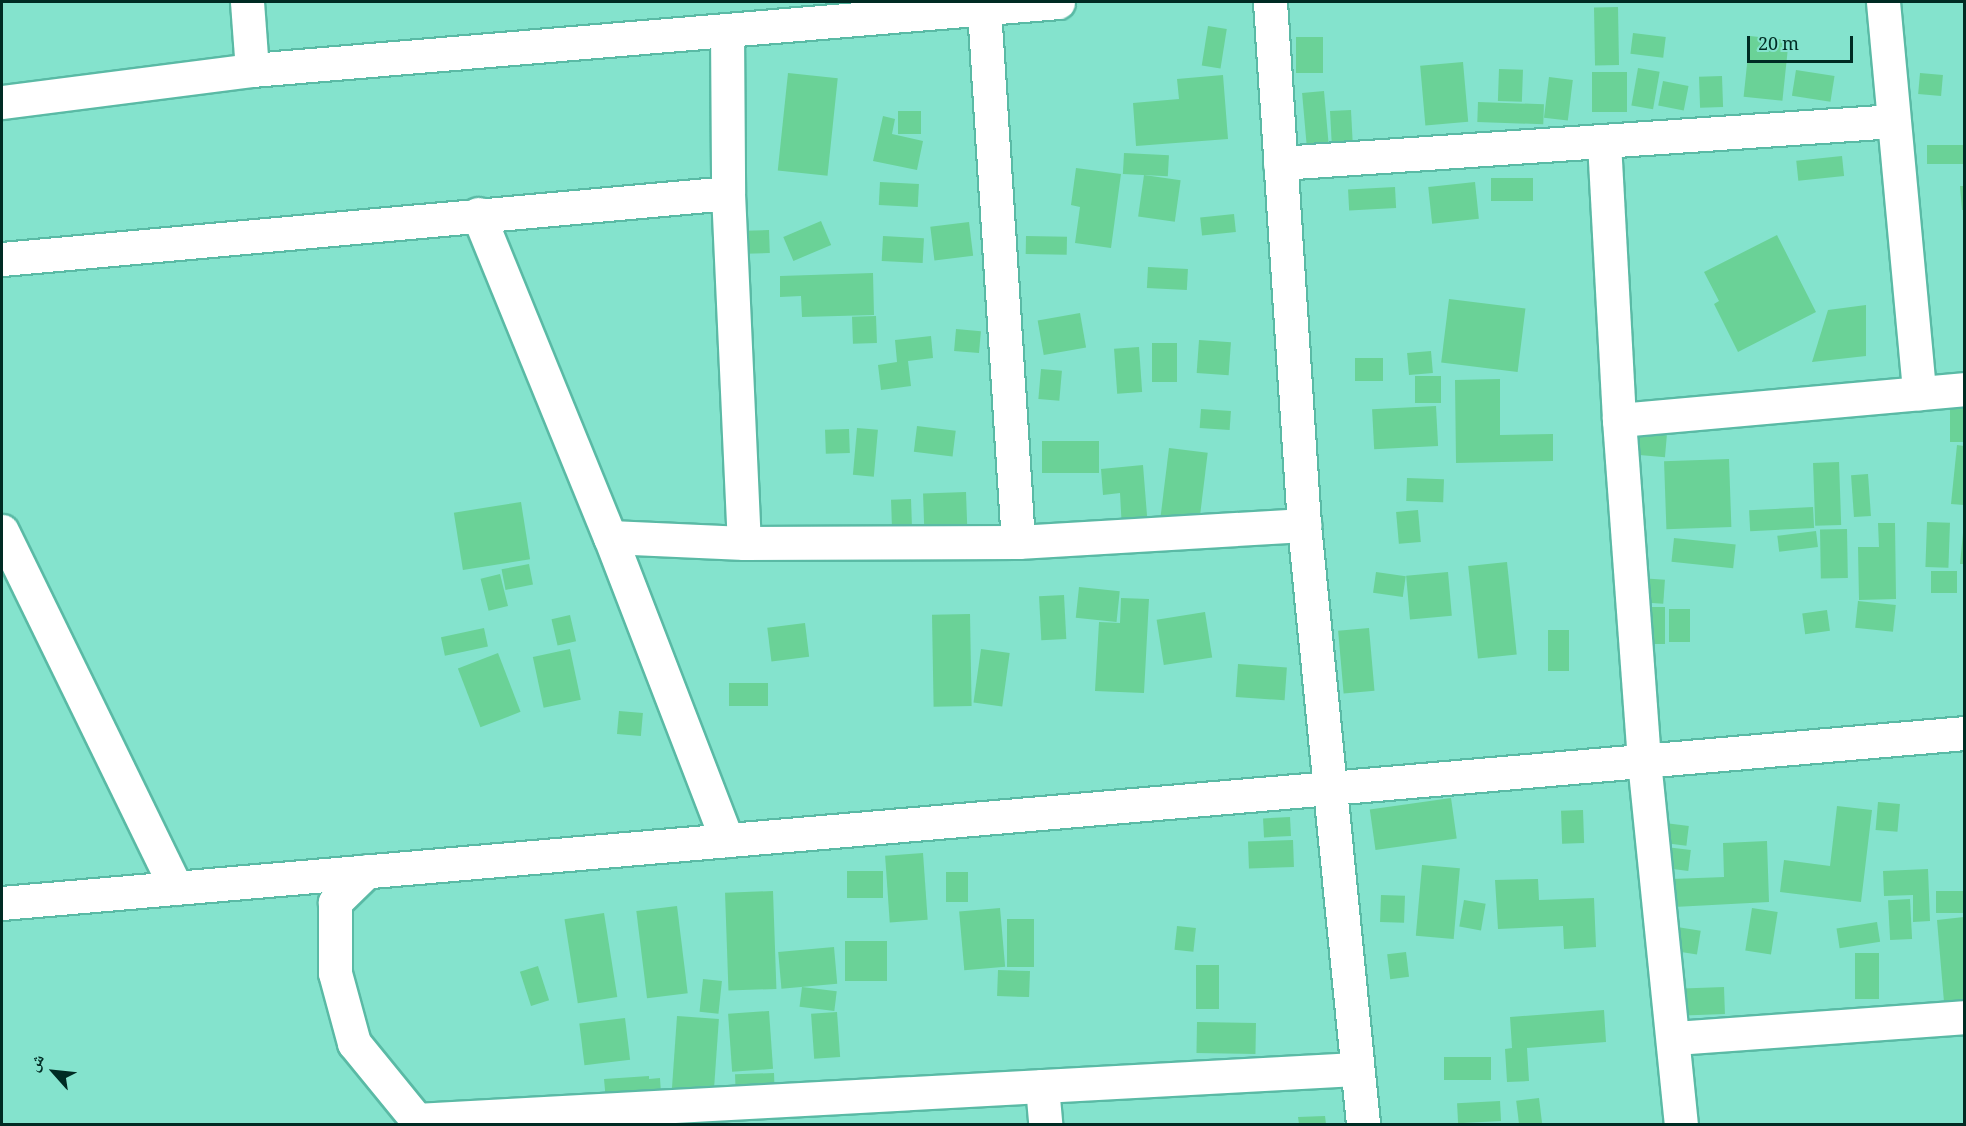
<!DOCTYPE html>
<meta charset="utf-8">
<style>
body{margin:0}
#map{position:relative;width:1966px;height:1126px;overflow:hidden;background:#84e3cd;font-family:Georgia,"Noto Naskh Arabic",serif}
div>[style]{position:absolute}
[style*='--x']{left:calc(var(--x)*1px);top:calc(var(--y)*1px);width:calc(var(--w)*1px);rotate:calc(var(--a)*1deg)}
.building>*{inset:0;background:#6ad297;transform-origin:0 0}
.roads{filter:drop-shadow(2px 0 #5abaa5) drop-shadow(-2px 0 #5abaa5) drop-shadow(0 2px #5abaa5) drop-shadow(0 -2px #5abaa5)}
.minor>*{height:33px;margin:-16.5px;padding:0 16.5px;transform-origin:16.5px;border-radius:16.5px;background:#fff}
span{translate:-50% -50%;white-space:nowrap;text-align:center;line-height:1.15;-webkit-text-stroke:6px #84e3cd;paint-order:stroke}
.frame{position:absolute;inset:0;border:3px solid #002b23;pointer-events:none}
.north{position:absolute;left:24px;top:1042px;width:60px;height:60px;-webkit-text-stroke:4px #84e3cd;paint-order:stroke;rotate:297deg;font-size:16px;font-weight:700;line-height:24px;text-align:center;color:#002b23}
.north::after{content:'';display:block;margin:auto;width:21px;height:27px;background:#002b23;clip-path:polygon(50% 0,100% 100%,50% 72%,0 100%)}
.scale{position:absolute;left:1747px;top:36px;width:106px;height:27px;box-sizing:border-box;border:3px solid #002b23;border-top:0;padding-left:8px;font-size:18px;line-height:21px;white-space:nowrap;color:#002b23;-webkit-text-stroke:4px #84e3cd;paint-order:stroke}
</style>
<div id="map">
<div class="building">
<div style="left:1618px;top:7px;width:58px;height:24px;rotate:89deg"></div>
<div style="left:1208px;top:26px;width:19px;height:40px;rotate:9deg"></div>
<div style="left:1633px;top:33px;width:33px;height:21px;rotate:7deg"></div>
<div style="left:1750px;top:36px;width:39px;height:61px;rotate:6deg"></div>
<div style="left:1323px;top:37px;width:36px;height:27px;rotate:90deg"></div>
<div style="left:1463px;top:62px;width:60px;height:43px;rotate:85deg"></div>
<div style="left:1638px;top:68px;width:22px;height:38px;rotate:10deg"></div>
<div style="left:1499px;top:69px;width:24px;height:32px;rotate:2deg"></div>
<div style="left:1796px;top:70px;width:39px;height:26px;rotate:9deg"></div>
<div style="left:1592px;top:72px;width:35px;height:40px"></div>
<div style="left:788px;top:73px;width:50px;height:98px;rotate:6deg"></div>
<div style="left:1920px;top:73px;width:23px;height:21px;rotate:5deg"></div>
<div style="clip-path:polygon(1223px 75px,1228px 139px,1136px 146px,1133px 103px,1179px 99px,1177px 79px)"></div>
<div style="left:1722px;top:76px;width:31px;height:23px;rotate:88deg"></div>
<div style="left:1549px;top:77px;width:24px;height:41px;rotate:7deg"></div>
<div style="left:1663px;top:81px;width:26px;height:25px;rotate:11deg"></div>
<div style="left:1324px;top:91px;width:54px;height:22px;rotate:85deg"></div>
<div style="left:1478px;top:102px;width:66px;height:20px;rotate:2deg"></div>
<div style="left:1351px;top:110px;width:36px;height:21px;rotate:87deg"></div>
<div style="left:898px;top:111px;width:23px;height:23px"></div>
<div style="clip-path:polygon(883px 116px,895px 119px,892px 134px,923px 141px,917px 170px,873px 161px)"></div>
<div style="left:1964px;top:145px;width:19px;height:37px;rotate:90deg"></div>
<div style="left:1124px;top:153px;width:45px;height:21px;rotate:3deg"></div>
<div style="left:1842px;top:156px;width:20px;height:46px;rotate:84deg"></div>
<div style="clip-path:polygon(1076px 168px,1121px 174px,1111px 248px,1075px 243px,1080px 207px,1071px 205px)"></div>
<div style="left:1144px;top:175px;width:37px;height:42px;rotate:8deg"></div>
<div style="left:1491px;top:178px;width:42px;height:23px"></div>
<div style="left:880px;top:182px;width:39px;height:23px;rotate:3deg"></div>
<div style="left:1475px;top:182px;width:37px;height:47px;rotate:84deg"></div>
<div style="clip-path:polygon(1960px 186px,1964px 186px,1964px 210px,1962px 210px)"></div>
<div style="left:1395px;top:187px;width:21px;height:47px;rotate:87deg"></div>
<div style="left:1234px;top:214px;width:18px;height:34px;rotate:84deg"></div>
<div style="left:821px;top:221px;width:26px;height:41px;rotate:67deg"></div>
<div style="left:969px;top:222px;width:34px;height:39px;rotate:83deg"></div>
<div style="left:769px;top:230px;width:23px;height:24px;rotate:88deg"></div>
<div style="clip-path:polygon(1777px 235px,1816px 312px,1738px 352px,1714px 304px,1719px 301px,1704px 272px)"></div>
<div style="left:883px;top:236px;width:41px;height:25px;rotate:3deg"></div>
<div style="left:1026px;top:236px;width:41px;height:18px;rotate:1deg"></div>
<div style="left:1148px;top:267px;width:40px;height:21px;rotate:3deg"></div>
<div style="clip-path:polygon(873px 273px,874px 315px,802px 317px,801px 296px,780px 297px,780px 276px)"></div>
<div style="left:1449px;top:299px;width:77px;height:64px;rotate:7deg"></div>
<div style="clip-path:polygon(1866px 305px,1866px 356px,1812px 362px,1828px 310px)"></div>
<div style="left:1080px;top:313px;width:35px;height:43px;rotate:80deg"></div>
<div style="left:876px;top:316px;width:27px;height:24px;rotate:88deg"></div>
<div style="left:956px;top:329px;width:25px;height:22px;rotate:5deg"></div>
<div style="clip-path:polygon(931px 336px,933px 358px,908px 361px,911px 386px,881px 390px,878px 365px,897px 362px,895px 340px)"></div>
<div style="left:1199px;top:340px;width:32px;height:33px;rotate:4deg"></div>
<div style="left:1152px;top:343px;width:25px;height:39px"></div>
<div style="left:1139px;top:347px;width:45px;height:25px;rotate:86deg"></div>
<div style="left:1431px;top:351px;width:22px;height:24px;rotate:85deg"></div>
<div style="left:1355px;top:358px;width:28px;height:23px"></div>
<div style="left:1041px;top:369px;width:21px;height:30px;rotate:5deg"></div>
<div style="left:1441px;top:376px;width:27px;height:26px;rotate:90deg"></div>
<div style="clip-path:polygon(1500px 379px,1500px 435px,1553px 434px,1553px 461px,1456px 463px,1455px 380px)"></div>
<div style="left:1436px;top:406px;width:40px;height:64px;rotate:87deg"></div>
<div style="left:1201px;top:409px;width:30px;height:19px;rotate:4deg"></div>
<div style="left:1950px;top:409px;width:14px;height:33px"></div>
<div style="left:917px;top:426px;width:39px;height:26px;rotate:7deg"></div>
<div style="left:857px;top:428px;width:21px;height:47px;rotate:5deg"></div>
<div style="left:849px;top:429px;width:24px;height:24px;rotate:88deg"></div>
<div style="left:1630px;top:432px;width:37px;height:22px;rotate:5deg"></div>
<div style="left:1099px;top:441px;width:32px;height:57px;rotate:90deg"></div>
<div style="clip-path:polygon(1957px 445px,1964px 446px,1964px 505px,1951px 504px)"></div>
<div style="left:1169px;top:448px;width:39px;height:74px;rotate:7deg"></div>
<div style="left:1729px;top:459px;width:68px;height:65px;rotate:88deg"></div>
<div style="left:1839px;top:462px;width:63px;height:26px;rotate:88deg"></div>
<div style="clip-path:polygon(1143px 465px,1148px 528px,1122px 530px,1120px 493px,1103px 495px,1101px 469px)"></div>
<div style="left:1868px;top:474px;width:42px;height:17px;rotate:86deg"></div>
<div style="left:1407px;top:478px;width:37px;height:23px;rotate:2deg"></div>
<div style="left:966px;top:492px;width:55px;height:43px;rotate:88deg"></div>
<div style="left:911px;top:499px;width:53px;height:20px;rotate:88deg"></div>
<div style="left:521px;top:502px;width:58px;height:68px;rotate:81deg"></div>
<div style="left:1813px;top:507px;width:21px;height:64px;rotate:87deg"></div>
<div style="left:1418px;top:510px;width:32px;height:22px;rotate:85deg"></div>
<div style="left:1927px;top:522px;width:23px;height:45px;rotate:2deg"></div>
<div style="clip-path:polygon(1878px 523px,1895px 523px,1896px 599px,1859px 600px,1858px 547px,1879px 547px)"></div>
<div style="left:1847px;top:529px;width:49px;height:27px;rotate:89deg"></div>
<div style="left:1816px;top:531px;width:16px;height:39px;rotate:83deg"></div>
<div style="clip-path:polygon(1963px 533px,1964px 533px,1964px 564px,1960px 564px)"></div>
<div style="left:1674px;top:538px;width:62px;height:24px;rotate:6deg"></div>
<div style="left:1507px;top:562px;width:93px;height:39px;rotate:84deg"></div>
<div style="left:529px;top:564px;width:21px;height:28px;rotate:79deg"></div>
<div style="left:1931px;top:571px;width:26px;height:22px"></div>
<div style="left:1376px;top:572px;width:30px;height:21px;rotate:8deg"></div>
<div style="left:1448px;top:572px;width:44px;height:42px;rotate:85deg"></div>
<div style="left:500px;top:574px;width:33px;height:20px;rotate:76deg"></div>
<div style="left:1639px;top:578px;width:26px;height:24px;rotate:4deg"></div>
<div style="left:1079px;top:587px;width:41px;height:31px;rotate:6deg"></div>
<div style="left:1064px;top:595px;width:44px;height:25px;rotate:87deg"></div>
<div style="clip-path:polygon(1121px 598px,1149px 599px,1144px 693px,1095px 691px,1099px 622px,1120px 623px)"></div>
<div style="left:1858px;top:601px;width:38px;height:27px;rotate:6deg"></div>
<div style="left:1665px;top:607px;width:37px;height:22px;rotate:90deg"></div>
<div style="left:1669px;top:609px;width:21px;height:33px"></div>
<div style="left:1827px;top:610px;width:21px;height:25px;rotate:82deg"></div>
<div style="left:1205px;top:612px;width:46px;height:49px;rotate:81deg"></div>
<div style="left:970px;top:614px;width:92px;height:38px;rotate:89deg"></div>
<div style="left:570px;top:615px;width:27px;height:19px;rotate:77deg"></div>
<div style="left:805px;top:623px;width:34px;height:38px;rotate:83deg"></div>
<div style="left:484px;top:628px;width:19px;height:44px;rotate:78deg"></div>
<div style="left:1369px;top:628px;width:63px;height:31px;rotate:85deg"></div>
<div style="left:1548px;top:630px;width:21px;height:41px"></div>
<div style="left:570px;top:649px;width:52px;height:38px;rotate:78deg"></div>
<div style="left:981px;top:649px;width:29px;height:54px;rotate:8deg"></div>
<div style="left:498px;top:653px;width:63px;height:43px;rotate:69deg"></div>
<div style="left:1238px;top:664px;width:49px;height:33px;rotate:4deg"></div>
<div style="left:729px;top:683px;width:39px;height:23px"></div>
<div style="left:619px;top:711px;width:24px;height:23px;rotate:5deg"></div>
<div style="left:1451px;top:798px;width:41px;height:82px;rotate:82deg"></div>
<div style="left:1878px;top:802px;width:22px;height:28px;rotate:5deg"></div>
<div style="clip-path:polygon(1837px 806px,1872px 810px,1861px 902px,1780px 892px,1784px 860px,1830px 866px)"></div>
<div style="left:1583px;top:810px;width:33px;height:22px;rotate:88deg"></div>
<div style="left:1290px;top:817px;width:19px;height:27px;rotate:87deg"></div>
<div style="left:1665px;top:823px;width:24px;height:20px;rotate:7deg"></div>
<div style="left:1293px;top:840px;width:27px;height:45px;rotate:88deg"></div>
<div style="clip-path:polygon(1767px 841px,1769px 902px,1674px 907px,1672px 879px,1724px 877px,1723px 843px)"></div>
<div style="left:1666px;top:847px;width:25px;height:21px;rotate:7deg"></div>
<div style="left:923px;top:853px;width:67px;height:38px;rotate:86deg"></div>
<div style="left:1422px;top:865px;width:38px;height:71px;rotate:5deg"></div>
<div style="clip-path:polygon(1928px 869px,1930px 921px,1913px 922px,1913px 895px,1884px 896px,1883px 871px)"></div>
<div style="left:847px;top:871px;width:36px;height:27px"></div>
<div style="left:946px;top:872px;width:22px;height:30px"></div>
<div style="clip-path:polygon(1538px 879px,1539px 900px,1594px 898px,1596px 947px,1564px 949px,1563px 926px,1498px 929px,1495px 880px)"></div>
<div style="left:773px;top:891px;width:98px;height:48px;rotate:88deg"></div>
<div style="left:1964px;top:891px;width:22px;height:28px;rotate:90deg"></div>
<div style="left:1381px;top:895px;width:24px;height:27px;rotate:2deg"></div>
<div style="left:1910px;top:899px;width:40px;height:22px;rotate:87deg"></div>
<div style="left:1464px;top:900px;width:22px;height:27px;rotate:10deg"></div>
<div style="left:677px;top:906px;width:88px;height:41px;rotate:83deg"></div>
<div style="left:1000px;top:908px;width:59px;height:41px;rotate:85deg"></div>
<div style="left:1752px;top:908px;width:26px;height:43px;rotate:9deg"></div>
<div style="left:604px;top:913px;width:85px;height:40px;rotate:81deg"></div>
<div style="clip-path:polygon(1964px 917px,1964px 1000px,1944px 1002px,1937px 920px)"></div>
<div style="left:1007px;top:919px;width:27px;height:48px"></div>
<div style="left:1877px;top:922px;width:20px;height:41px;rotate:81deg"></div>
<div style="left:1177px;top:926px;width:19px;height:24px;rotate:6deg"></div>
<div style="left:1677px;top:927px;width:24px;height:24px;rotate:9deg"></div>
<div style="left:887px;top:941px;width:40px;height:42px;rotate:90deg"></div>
<div style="left:834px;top:947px;width:37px;height:56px;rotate:85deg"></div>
<div style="left:1406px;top:952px;width:25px;height:19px;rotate:83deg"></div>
<div style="left:1855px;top:953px;width:24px;height:46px"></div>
<div style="left:1196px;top:965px;width:23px;height:44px"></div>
<div style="left:538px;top:966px;width:36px;height:19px;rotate:72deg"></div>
<div style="left:998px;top:970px;width:32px;height:26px;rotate:2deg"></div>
<div style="left:703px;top:979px;width:19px;height:33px;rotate:6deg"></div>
<div style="left:802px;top:987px;width:35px;height:20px;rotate:7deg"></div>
<div style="left:1724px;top:987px;width:27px;height:41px;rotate:88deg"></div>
<div style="clip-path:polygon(1604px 1010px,1606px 1042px,1527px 1048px,1529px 1081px,1507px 1082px,1505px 1049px,1512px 1048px,1510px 1017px)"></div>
<div style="left:769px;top:1011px;width:58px;height:41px;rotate:86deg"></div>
<div style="left:837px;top:1012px;width:45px;height:26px;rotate:86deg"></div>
<div style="left:677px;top:1016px;width:42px;height:85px;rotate:4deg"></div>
<div style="left:625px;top:1018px;width:42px;height:46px;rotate:83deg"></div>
<div style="left:1197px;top:1022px;width:59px;height:31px;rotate:1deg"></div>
<div style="left:1444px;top:1057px;width:47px;height:23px"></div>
<div style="left:774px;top:1073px;width:26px;height:39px;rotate:88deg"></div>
<div style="clip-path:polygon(649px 1076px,649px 1079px,660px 1078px,662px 1109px,607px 1112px,604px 1079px)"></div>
<div style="left:1539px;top:1098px;width:26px;height:23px;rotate:83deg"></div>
<div style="left:1500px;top:1101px;width:20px;height:43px;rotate:87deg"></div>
<div style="clip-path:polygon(1325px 1116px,1326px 1124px,1299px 1124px,1298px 1117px)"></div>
</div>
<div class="roads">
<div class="minor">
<div style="--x:247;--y:2;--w:68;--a:85.8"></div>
<div style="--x:1270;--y:2;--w:524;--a:86.28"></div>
<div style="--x:1304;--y:525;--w:602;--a:84.37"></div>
<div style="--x:1883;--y:2;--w:393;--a:84.7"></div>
<div style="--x:984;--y:9;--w:534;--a:86.35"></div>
<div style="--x:727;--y:30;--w:163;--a:89.6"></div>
<div style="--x:728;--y:193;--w:350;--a:87.4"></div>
<div style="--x:2;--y:102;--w:252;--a:-7.3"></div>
<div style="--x:252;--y:70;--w:809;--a:-4.82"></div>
<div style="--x:1604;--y:142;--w:278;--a:86.9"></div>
<div style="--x:1619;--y:420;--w:342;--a:85.8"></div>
<div style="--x:1644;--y:761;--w:365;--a:84.2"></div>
<div style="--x:1280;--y:163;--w:615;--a:-3.91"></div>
<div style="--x:478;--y:214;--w:349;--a:67.8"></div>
<div style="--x:610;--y:537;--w:325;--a:68.9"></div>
<div style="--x:2;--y:259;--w:729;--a:-5.19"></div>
<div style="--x:1619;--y:420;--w:346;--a:-5.1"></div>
<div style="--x:2;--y:531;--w:397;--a:64"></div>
<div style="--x:610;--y:537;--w:134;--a:2.6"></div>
<div style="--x:744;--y:543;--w:274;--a:-0.2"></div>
<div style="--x:1018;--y:542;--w:287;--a:-3.4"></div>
<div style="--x:367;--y:871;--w:45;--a:135.9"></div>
<div style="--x:335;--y:902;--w:71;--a:90"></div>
<div style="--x:335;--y:973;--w:73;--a:74.8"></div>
<div style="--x:354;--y:1043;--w:104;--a:50.8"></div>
<div style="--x:2;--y:903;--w:1969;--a:-4.95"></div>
<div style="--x:1674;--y:1038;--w:291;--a:-4.1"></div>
<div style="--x:1042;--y:1086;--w:38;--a:85"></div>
<div style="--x:416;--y:1120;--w:941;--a:-3.11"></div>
</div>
</div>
<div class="frame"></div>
<div class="north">ش</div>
<div class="scale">20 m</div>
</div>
